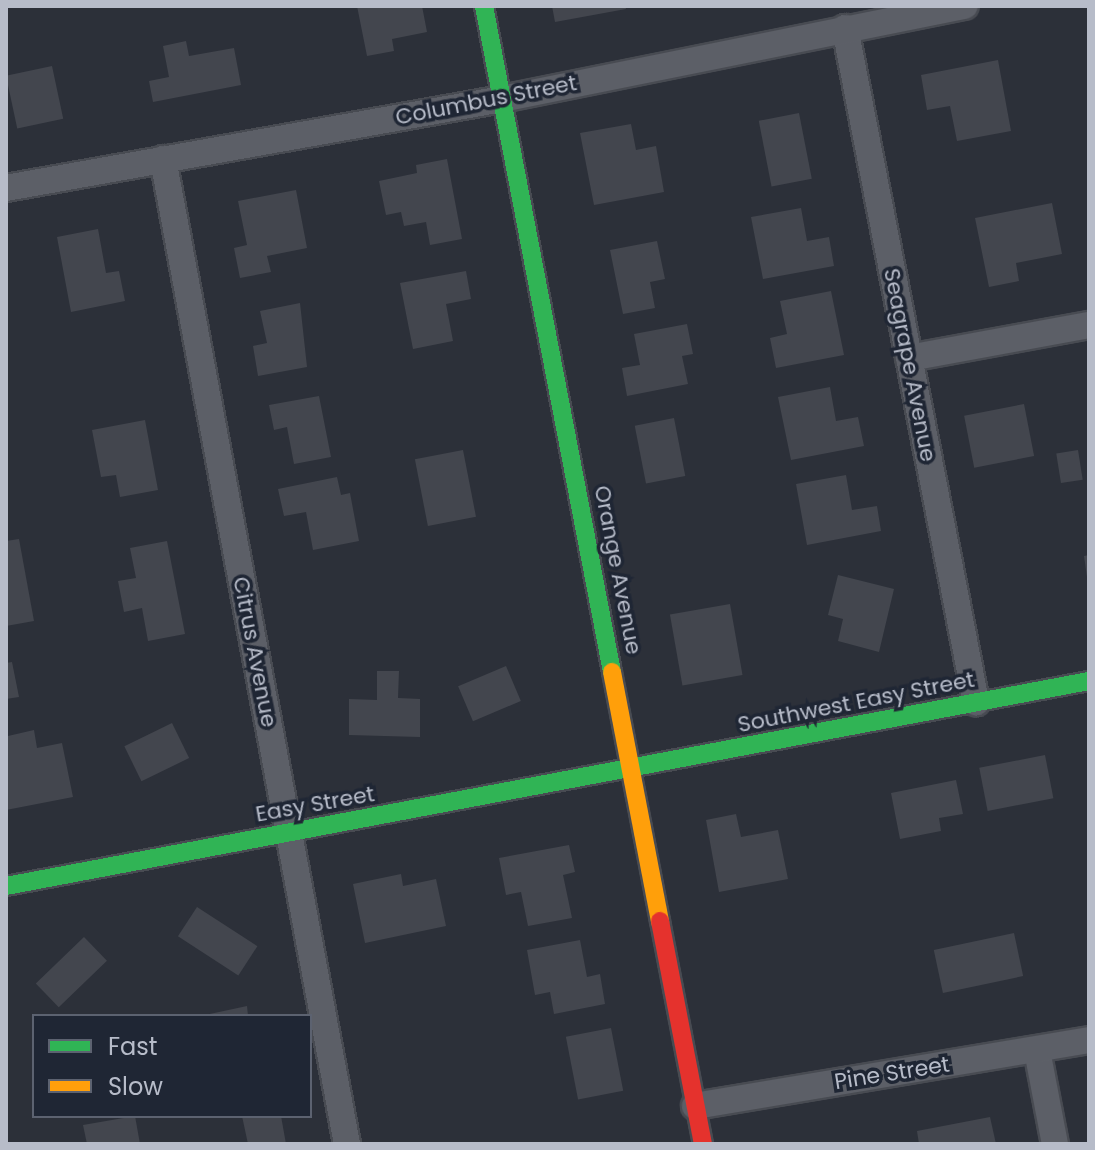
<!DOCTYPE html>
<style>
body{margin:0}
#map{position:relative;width:1095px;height:1150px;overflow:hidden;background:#2c3039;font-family:Poppins,sans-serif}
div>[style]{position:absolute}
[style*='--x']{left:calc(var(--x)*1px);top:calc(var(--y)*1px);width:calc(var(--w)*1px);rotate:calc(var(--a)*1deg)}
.building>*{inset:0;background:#43464e;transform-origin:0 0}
.roads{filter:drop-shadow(2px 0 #484b52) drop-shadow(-2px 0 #484b52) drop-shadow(0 2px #484b52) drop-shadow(0 -2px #484b52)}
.street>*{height:26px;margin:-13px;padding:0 13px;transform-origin:13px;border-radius:13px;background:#5c5f67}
.fast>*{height:18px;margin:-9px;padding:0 9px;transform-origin:9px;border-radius:9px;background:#30b455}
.slow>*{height:18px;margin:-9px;padding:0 9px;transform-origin:9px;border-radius:9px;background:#ff9f0a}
.jam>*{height:18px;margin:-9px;padding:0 9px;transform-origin:9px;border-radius:9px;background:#e5322d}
span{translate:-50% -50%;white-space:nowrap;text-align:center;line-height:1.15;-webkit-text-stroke:7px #1f2634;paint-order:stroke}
.street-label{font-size:22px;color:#b7bcc9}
.frame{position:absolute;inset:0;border:8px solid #b7bcc9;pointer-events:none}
.legend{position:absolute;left:32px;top:1014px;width:280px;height:104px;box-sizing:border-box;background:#1f2634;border:2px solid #5c6270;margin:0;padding:10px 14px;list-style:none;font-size:24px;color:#b7bcc9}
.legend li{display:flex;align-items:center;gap:16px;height:40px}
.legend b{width:40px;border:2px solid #5c6270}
</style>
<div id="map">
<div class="building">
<div style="clip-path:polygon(357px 6px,422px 6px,427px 32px,392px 39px,394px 51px,367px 56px)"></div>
<div style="clip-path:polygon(552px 6px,625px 6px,626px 9px,555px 22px)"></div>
<div style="clip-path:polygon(186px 41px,189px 56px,234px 48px,241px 85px,153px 102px,149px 81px,169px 77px,163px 46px)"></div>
<div style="clip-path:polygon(998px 60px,1011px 131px,957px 141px,950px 106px,927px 110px,921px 75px)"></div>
<div style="left:52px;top:66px;width:54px;height:47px;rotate:78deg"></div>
<div style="left:799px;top:113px;width:67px;height:41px;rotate:79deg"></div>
<div style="clip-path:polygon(631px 124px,636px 150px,656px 146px,664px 192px,594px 205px,580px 133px)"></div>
<div style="clip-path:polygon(447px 159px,462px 239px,430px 245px,426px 222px,404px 226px,401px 212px,386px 215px,379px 181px,417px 173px,416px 165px)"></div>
<div style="clip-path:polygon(296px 190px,307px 248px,267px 256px,271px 272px,240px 278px,234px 248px,247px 245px,238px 201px)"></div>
<div style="clip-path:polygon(1052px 203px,1062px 254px,1016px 263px,1019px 281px,989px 287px,975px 218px)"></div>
<div style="clip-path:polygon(801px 208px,807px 241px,829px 237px,834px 266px,763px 279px,751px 217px)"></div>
<div style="clip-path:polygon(98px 229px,106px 273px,119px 271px,125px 301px,71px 312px,57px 237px)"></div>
<div style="clip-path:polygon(657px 241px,665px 279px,650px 282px,655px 308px,623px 314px,610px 250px)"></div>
<div style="clip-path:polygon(466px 271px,471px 299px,446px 304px,453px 341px,413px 349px,400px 283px)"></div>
<div style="clip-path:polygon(831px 291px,844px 355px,776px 368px,770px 338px,787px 334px,780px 301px)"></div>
<div style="clip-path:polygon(300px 303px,307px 367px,258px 376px,253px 346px,267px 343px,260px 311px)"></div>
<div style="clip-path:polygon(687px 324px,693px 354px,682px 356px,688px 384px,627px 396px,622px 368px,640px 365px,634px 334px)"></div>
<div style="clip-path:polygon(830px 387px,836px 421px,858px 417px,864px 446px,791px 460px,778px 397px)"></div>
<div style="clip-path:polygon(319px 396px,331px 457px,294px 464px,287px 427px,274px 430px,269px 405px)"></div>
<div style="left:1024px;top:404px;width:53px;height:61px;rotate:79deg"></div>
<div style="left:674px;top:418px;width:59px;height:40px;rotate:79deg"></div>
<div style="clip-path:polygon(145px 420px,158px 490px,120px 497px,116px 475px,101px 477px,92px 430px)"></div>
<div style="left:463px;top:450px;width:68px;height:49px;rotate:79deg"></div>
<div style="left:1078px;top:450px;width:30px;height:22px;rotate:81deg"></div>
<div style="clip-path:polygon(846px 475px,852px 510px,877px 506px,881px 531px,807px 545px,796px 484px)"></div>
<div style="clip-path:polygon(337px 477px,341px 495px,350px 493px,359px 541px,313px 550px,306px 512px,284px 516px,278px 489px)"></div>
<div style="clip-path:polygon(19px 539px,34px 621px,6px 626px,6px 541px)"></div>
<div style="clip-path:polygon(167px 541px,185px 634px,148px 641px,142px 608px,124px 612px,118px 581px,136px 578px,130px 548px)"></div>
<div style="clip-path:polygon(1089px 555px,1089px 577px,1087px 577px,1084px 556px)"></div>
<div style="clip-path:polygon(838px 575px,894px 589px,879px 652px,838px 641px,843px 619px,828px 615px)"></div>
<div style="left:730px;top:604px;width:72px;height:61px;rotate:80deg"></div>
<div style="clip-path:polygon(12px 662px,19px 697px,6px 699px,6px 663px)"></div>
<div style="left:506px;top:666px;width:38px;height:52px;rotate:67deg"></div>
<div style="clip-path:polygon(377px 671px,399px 671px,398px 698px,420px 699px,420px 737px,349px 735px,349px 699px,377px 700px)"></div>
<div style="left:172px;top:723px;width:39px;height:53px;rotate:64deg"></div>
<div style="clip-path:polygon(34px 730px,37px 748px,62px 743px,73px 797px,6px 810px,8px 736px)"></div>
<div style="left:1045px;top:755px;width:44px;height:67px;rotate:79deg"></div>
<div style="clip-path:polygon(956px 780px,963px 814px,939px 818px,941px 831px,900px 839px,891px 793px)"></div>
<div style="clip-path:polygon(736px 814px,741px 837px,778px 830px,788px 879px,719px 892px,706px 820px)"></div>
<div style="clip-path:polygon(569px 845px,575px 872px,563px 875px,572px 918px,528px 926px,521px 892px,506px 895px,499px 858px)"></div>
<div style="clip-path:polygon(401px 874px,403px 886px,436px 879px,446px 926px,365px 943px,353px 884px)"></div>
<div style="left:197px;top:907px;width:72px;height:35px;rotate:33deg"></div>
<div style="left:1014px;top:933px;width:44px;height:82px;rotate:78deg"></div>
<div style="left:84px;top:937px;width:33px;height:67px;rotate:46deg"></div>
<div style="clip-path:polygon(580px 940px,587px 977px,600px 974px,605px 1004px,554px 1014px,550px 992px,535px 995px,527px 950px)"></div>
<div style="clip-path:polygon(247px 1006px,248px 1016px,205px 1016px,205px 1015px)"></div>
<div style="left:611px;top:1028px;width:64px;height:46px;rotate:79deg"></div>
<div style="clip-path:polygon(135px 1116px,140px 1144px,87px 1144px,83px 1125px)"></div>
<div style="clip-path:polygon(242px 1116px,281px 1116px,286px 1144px,248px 1144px)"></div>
<div style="clip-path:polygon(990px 1117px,996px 1144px,919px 1144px,917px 1131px)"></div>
</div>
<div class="roads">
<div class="street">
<div style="--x:845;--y:28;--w:687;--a:79"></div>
<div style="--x:163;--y:159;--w:1002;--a:79.42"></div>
<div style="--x:6;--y:188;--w:504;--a:-10.17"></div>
<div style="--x:502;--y:99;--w:472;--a:-11.4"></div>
<div style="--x:909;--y:358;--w:183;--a:-10.4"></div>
<div style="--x:1037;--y:1050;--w:96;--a:79.2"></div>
<div style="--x:695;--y:1106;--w:399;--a:-9.5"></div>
</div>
<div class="fast">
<div style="--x:484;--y:6;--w:678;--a:79.12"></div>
<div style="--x:6;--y:886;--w:1102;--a:-10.72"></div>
</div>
<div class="slow">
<div style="--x:612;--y:672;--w:254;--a:79.1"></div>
</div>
<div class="jam">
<div style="--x:660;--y:921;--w:227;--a:79.1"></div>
</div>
</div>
<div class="street-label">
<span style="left:486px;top:100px;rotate:-11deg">Columbus Street</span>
<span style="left:910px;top:365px;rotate:79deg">Seagrape Avenue</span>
<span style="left:618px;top:570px;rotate:79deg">Orange Avenue</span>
<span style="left:255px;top:652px;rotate:79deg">Citrus Avenue</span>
<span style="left:856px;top:702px;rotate:-11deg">Southwest Easy Street</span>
<span style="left:315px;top:804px;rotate:-10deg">Easy Street</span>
<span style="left:892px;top:1073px;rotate:-9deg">Pine Street</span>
</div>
<div class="frame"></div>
<ul class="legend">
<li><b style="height:10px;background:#30b455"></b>Fast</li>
<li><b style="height:10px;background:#ff9f0a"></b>Slow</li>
</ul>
</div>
